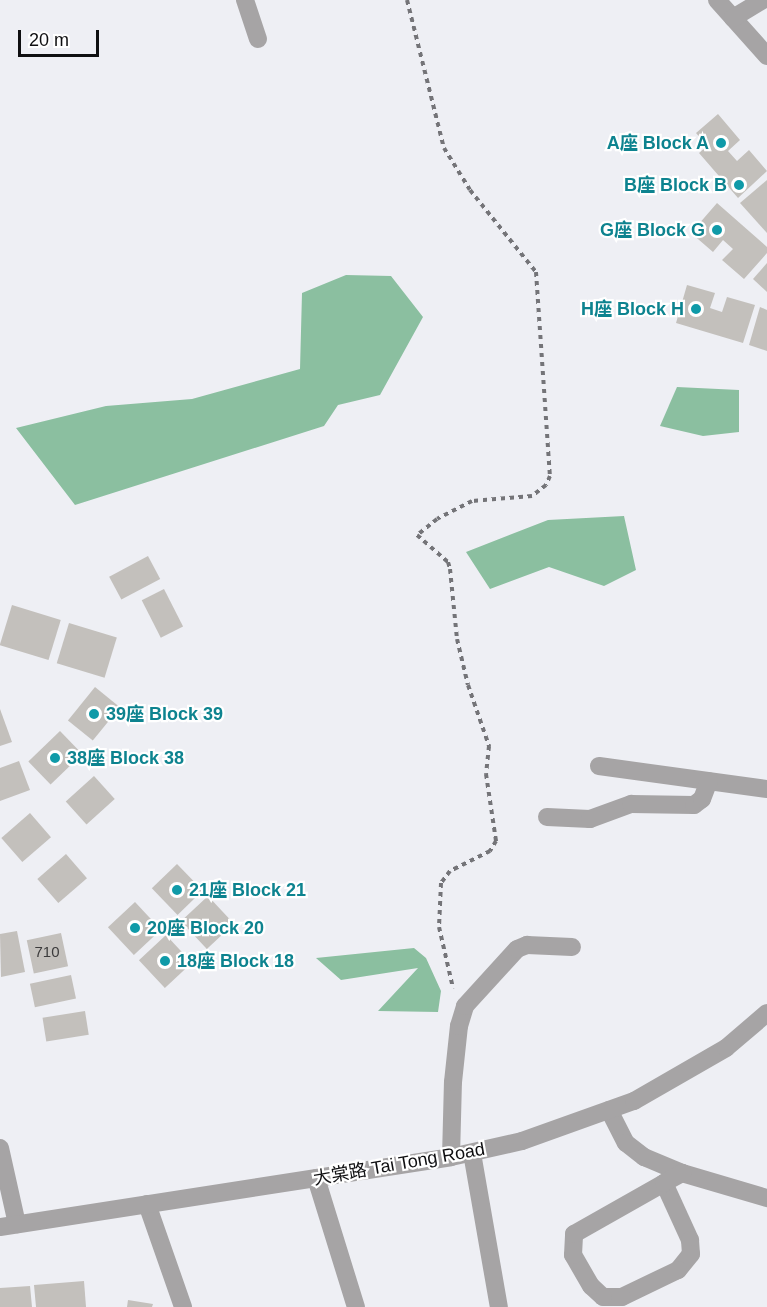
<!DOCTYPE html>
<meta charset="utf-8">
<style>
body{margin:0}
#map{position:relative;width:767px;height:1307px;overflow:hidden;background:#eeeff4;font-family:Helvetica,"Noto Sans TC",sans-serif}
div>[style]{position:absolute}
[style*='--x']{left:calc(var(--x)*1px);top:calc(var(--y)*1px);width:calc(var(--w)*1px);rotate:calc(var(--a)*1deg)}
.forest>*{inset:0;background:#8bbfa0}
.building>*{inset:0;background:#c3c0bc;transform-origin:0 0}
.path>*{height:4px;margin-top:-2px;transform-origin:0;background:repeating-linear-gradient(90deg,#747478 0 4.5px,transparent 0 9px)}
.minor>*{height:18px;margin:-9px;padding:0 9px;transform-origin:9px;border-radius:9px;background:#a6a4a5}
.dots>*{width:16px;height:16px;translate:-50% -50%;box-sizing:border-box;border:3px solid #fff;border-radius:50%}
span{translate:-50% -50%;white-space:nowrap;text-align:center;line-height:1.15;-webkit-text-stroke:4.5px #fff;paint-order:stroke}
.number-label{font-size:15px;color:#3c3b3c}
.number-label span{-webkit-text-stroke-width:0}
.culture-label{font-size:18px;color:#0d838f;font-weight:700}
.right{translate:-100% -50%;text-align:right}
.left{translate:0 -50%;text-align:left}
.street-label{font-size:18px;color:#0f0f11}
.scale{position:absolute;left:18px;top:30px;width:81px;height:27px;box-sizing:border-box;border:3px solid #0f0f11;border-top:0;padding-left:8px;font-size:18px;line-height:21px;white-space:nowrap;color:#0f0f11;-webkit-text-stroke:4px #fff;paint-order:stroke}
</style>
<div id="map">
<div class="forest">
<div style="clip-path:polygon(346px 275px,391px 276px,423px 317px,380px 395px,338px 405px,324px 426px,75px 505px,16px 428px,106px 406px,192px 399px,300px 369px,302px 293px)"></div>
<div style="clip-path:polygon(677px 387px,739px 390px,739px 432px,703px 436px,660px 426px)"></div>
<div style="clip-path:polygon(624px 516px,636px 570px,604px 586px,549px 567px,490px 589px,466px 552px,548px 520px)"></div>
<div style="clip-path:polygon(414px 948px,426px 958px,441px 991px,438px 1012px,378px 1011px,418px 968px,341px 980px,316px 958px)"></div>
</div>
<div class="building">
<div style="clip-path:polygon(718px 114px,740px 140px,728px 151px,737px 161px,749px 150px,767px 171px,738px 198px,699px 153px,707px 146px,696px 133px)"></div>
<div style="clip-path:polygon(767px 180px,767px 233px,740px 203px)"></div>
<div style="clip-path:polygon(717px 203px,767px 247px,767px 253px,744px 279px,722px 260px,733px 249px,723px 240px,713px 252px,691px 233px)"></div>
<div style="clip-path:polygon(767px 263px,767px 292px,753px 279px)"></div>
<div style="clip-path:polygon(687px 285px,715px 293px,710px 308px,722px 312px,727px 297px,755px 305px,743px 343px,676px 323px)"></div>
<div style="clip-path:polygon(760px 307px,767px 310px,767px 351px,749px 345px)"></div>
<div style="left:148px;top:556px;width:26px;height:44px;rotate:62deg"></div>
<div style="left:164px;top:589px;width:42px;height:25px;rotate:63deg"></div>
<div style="left:12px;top:605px;width:51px;height:42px;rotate:17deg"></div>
<div style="left:69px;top:623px;width:50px;height:42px;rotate:17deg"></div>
<div style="left:95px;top:687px;width:32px;height:43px;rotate:39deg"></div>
<div style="clip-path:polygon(0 709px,12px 742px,0 746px)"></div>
<div style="left:60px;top:731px;width:32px;height:44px;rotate:46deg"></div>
<div style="clip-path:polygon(19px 761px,30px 790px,0 801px,0 768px)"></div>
<div style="left:94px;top:776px;width:31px;height:38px;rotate:48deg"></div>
<div style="left:30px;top:813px;width:32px;height:38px;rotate:49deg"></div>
<div style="left:66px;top:854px;width:32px;height:38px;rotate:49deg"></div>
<div style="left:177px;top:864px;width:37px;height:35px;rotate:46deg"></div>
<div style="left:208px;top:896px;width:38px;height:37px;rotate:47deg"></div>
<div style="left:135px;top:902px;width:38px;height:37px;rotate:47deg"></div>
<div style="clip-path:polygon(17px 931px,25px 972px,1px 977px,0 934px)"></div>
<div style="left:61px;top:933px;width:34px;height:35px;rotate:78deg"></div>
<div style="left:166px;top:935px;width:38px;height:37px;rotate:47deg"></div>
<div style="left:71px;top:975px;width:24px;height:42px;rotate:78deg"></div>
<div style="left:85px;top:1011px;width:24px;height:43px;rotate:81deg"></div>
<div style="clip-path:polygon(84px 1281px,86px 1307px,36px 1307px,34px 1285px)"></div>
<div style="clip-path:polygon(30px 1286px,32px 1307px,0 1307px,0 1288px)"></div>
<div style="clip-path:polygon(128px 1300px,153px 1304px,152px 1307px,127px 1307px)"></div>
</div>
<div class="path">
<div style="--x:407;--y:0;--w:153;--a:76"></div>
<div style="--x:444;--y:148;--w:49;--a:58.2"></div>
<div style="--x:470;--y:190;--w:105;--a:51.2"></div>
<div style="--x:536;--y:272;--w:204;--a:86.1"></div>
<div style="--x:550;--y:476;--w:10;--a:114"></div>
<div style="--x:546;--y:485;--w:18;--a:142"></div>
<div style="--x:532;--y:496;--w:60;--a:175.2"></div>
<div style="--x:472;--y:501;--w:39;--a:153"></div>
<div style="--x:437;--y:519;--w:26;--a:141"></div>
<div style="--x:417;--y:535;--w:41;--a:41.1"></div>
<div style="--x:448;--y:562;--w:7;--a:74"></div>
<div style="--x:450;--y:569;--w:70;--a:84.3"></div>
<div style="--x:457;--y:639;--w:47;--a:76.6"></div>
<div style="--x:468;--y:685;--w:65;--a:71"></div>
<div style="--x:489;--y:746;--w:28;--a:96"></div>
<div style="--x:486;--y:774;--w:68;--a:81.5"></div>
<div style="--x:496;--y:841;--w:12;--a:121"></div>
<div style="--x:490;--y:851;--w:45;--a:153.4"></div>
<div style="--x:450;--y:871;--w:15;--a:127"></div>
<div style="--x:441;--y:883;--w:44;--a:92.6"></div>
<div style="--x:439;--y:927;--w:63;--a:77.1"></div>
</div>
<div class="minor">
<div style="--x:245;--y:0;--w:41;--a:71.6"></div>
<div style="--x:717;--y:0;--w:75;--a:48.2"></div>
<div style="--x:733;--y:18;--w:35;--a:-31"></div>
<div style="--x:599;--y:766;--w:170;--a:7.8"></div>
<div style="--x:547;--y:817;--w:43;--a:2.7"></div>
<div style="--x:590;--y:819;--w:44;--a:-20.1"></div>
<div style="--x:631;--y:804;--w:63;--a:0.9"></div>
<div style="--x:694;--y:805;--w:10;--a:-37"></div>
<div style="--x:702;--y:799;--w:19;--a:-69"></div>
<div style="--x:609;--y:1110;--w:37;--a:63"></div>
<div style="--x:626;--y:1143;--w:23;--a:38"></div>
<div style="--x:644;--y:1157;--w:41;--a:22.8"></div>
<div style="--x:682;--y:1173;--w:89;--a:16.4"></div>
<div style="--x:0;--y:1148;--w:78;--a:77.4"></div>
<div style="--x:472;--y:1153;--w:156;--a:80.1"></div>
<div style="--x:451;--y:1157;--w:75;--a:-88.5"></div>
<div style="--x:453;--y:1082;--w:56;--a:-83.9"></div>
<div style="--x:459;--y:1026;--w:21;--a:-73"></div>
<div style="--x:465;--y:1006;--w:77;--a:-47.6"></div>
<div style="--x:517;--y:949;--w:11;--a:-22"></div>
<div style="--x:527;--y:945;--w:45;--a:2.5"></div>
<div style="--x:316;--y:1178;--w:135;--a:72.8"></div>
<div style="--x:664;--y:1183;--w:63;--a:65.5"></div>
<div style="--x:690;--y:1240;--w:14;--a:86"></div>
<div style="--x:691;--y:1254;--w:21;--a:129"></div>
<div style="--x:678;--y:1270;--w:62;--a:154.3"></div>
<div style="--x:622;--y:1297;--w:19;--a:180"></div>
<div style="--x:603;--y:1297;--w:16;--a:-137"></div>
<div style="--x:591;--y:1286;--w:36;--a:-120"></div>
<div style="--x:573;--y:1255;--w:21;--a:-87"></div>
<div style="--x:574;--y:1234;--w:103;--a:-29.5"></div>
<div style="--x:664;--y:1183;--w:21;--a:-29"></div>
<div style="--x:147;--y:1204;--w:109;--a:70.7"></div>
<div style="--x:0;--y:1227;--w:456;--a:-8.8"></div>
<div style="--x:451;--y:1157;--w:73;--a:-12.7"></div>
<div style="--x:522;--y:1141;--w:119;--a:-19.7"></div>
<div style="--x:634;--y:1101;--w:106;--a:-29.9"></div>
<div style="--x:726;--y:1048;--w:54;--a:-40.5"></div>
</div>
<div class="dots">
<div style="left:721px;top:143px;background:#0f9aa8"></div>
<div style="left:739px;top:185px;background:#0f9aa8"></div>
<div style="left:717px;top:230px;background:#0f9aa8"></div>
<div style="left:696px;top:309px;background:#0f9aa8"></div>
<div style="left:94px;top:714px;background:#0f9aa8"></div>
<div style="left:55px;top:758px;background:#0f9aa8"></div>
<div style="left:177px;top:890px;background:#0f9aa8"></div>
<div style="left:135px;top:928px;background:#0f9aa8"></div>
<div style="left:165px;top:961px;background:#0f9aa8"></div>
</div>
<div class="number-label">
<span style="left:47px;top:952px">710</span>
</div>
<div class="culture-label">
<span class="right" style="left:709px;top:143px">A座 Block A</span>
<span class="right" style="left:727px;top:185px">B座 Block B</span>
<span class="right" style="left:705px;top:230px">G座 Block G</span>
<span class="right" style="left:684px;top:309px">H座 Block H</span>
<span class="left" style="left:106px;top:714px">39座 Block 39</span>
<span class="left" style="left:67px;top:758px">38座 Block 38</span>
<span class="left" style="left:189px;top:890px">21座 Block 21</span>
<span class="left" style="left:147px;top:928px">20座 Block 20</span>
<span class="left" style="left:177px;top:961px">18座 Block 18</span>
</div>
<div class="street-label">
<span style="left:399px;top:1164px;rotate:-10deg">大棠路 Tai Tong Road</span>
</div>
<div class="scale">20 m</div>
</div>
